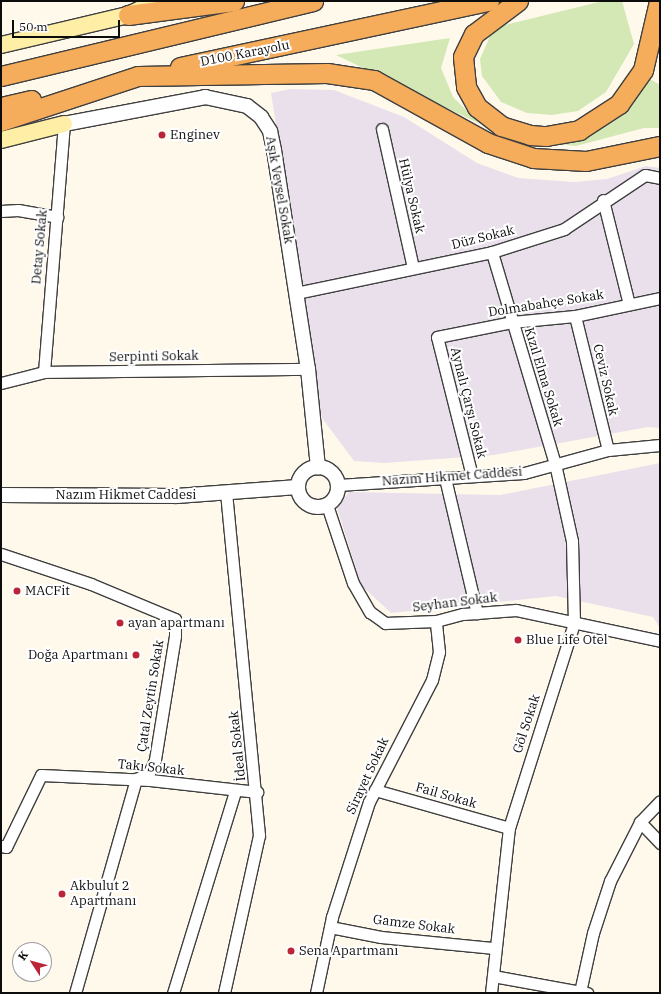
<!DOCTYPE html>
<meta charset="utf-8">
<style>
body{margin:0}
#map{position:relative;width:661px;height:994px;overflow:hidden;background:#fff9eb;font-family:"IBM Plex Serif",serif}
div>[style]{position:absolute}
[style*='--x']{left:calc(var(--x)*1px);top:calc(var(--y)*1px);width:calc(var(--w)*1px);rotate:calc(var(--a)*1deg)}
.industrial>*{inset:0;background:#e9e0eb}
.green>*{inset:0;background:#d3e8b5}
.roads{filter:drop-shadow(1px 0 #3f3f3f) drop-shadow(-1px 0 #3f3f3f) drop-shadow(0 1px #3f3f3f) drop-shadow(0 -1px #3f3f3f)}
.minor>*{height:11px;margin:-5.5px;padding:0 5.5px;transform-origin:5.5px;border-radius:5.5px;background:#fff}
.tertiary>*{height:14px;margin:-7px;padding:0 7px;transform-origin:7px;border-radius:7px;background:#fff}
.tertiary>.ring{margin:-7px;padding:0;box-sizing:content-box;background:none;border:14px solid #fff;border-radius:50%}
.secondary>*{height:16px;margin:-8px;padding:0 8px;transform-origin:8px;border-radius:8px;background:#feeea6}
.trunk>*{height:19px;margin:-9.5px;padding:0 9.5px;transform-origin:9.5px;border-radius:9.5px;background:#f5ac5b}
.dots>*{width:11px;height:11px;translate:-50% -50%;box-sizing:border-box;border:2px solid #fff;border-radius:50%}
span{translate:-50% -50%;white-space:nowrap;text-align:center;line-height:1.15;-webkit-text-stroke:4px #fff;paint-order:stroke}
.street-label{font-size:13px;color:#0c0c0c}
.poi-label{font-size:13px;color:#0c0c0c}
.left{translate:0 -50%;text-align:left}
.right{translate:-100% -50%;text-align:right}
.frame{position:absolute;inset:0;border:2px solid #0c0c0c;pointer-events:none}
.north{position:absolute;left:12px;top:942px;width:40px;height:40px;box-sizing:border-box;background:#fff;border:1px solid #9e9e9e;border-radius:50%;rotate:306deg;font-size:11px;font-weight:700;line-height:16px;text-align:center;color:#0c0c0c}
.north::after{content:'';display:block;margin:auto;width:14px;height:18px;background:#ba2538;clip-path:polygon(50% 0,100% 100%,50% 72%,0 100%)}
.scale{position:absolute;left:12px;top:20px;width:108px;height:18px;box-sizing:border-box;border:2px solid #0c0c0c;border-top:0;padding-left:5px;font-size:12px;line-height:14px;white-space:nowrap;color:#0c0c0c;-webkit-text-stroke:3px #fff;paint-order:stroke}
</style>
<div id="map">
<div class="industrial">
<div style="clip-path:polygon(290px 89px,334px 90px,404px 117px,477px 163px,518px 178px,574px 182px,607px 179px,646px 166px,660px 168px,660px 428px,648px 427px,494px 455px,384px 463px,354px 461px,322px 418px,271px 93px)"></div>
<div style="clip-path:polygon(660px 463px,660px 628px,653px 617px,556px 596px,391px 613px,361px 585px,337px 508px,349px 492px,500px 495px)"></div>
</div>
<div class="green">
<div style="clip-path:polygon(603px 1px,622px 1px,634px 44px,606px 92px,578px 111px,552px 115px,527px 113px,501px 102px,482px 76px,480px 59px,491px 34px,501px 26px)"></div>
<div style="clip-path:polygon(450px 38px,441px 68px,453px 97px,480px 124px,336px 55px)"></div>
<div style="clip-path:polygon(645px 76px,660px 85px,660px 128px,644px 128px,576px 146px,540px 142px,589px 132px)"></div>
</div>
<div class="roads">
<div class="minor">
<div style="--x:382;--y:129;--w:142;--a:77.4"></div>
<div style="--x:603;--y:200;--w:107;--a:76"></div>
<div style="--x:1;--y:211;--w:17;--a:-3"></div>
<div style="--x:18;--y:210;--w:40;--a:10"></div>
<div style="--x:296;--y:293;--w:200;--a:-11.8"></div>
<div style="--x:492;--y:252;--w:76;--a:-17.7"></div>
<div style="--x:564;--y:229;--w:97;--a:-33.7"></div>
<div style="--x:645;--y:175;--w:15;--a:11"></div>
<div style="--x:575;--y:316;--w:138;--a:76.2"></div>
<div style="--x:44;--y:372;--w:249;--a:-85.4"></div>
<div style="--x:1;--y:383;--w:44;--a:-14.3"></div>
<div style="--x:44;--y:372;--w:264;--a:-0.7"></div>
<div style="--x:472;--y:476;--w:143;--a:-104.1"></div>
<div style="--x:437;--y:337;--w:76;--a:-11.3"></div>
<div style="--x:512;--y:322;--w:63;--a:-5.4"></div>
<div style="--x:575;--y:316;--w:87;--a:-12"></div>
<div style="--x:445;--y:478;--w:139;--a:76.7"></div>
<div style="--x:338;--y:485;--w:186;--a:-3.7"></div>
<div style="--x:524;--y:473;--w:87;--a:-15.3"></div>
<div style="--x:608;--y:450;--w:52;--a:-5.5"></div>
<div style="--x:327;--y:505;--w:82;--a:71.6"></div>
<div style="--x:353;--y:583;--w:34;--a:60"></div>
<div style="--x:370;--y:612;--w:19;--a:36"></div>
<div style="--x:385;--y:623;--w:51;--a:-2.2"></div>
<div style="--x:436;--y:621;--w:28;--a:-15"></div>
<div style="--x:463;--y:614;--w:53;--a:-4.3"></div>
<div style="--x:516;--y:610;--w:147;--a:12.1"></div>
<div style="--x:1;--y:554;--w:95;--a:18.4"></div>
<div style="--x:91;--y:584;--w:91;--a:22.6"></div>
<div style="--x:175;--y:619;--w:17;--a:90"></div>
<div style="--x:175;--y:636;--w:126;--a:99.2"></div>
<div style="--x:155;--y:760;--w:14;--a:115"></div>
<div style="--x:149;--y:773;--w:14;--a:155"></div>
<div style="--x:136;--y:779;--w:223;--a:105.9"></div>
<div style="--x:375;--y:790;--w:139;--a:15.8"></div>
<div style="--x:640;--y:822;--w:29;--a:46"></div>
<div style="--x:1;--y:846;--w:5;--a:11"></div>
<div style="--x:6;--y:847;--w:80;--a:-64.1"></div>
<div style="--x:41;--y:775;--w:109;--a:2.6"></div>
<div style="--x:150;--y:780;--w:108;--a:6.4"></div>
<div style="--x:330;--y:927;--w:52;--a:11.1"></div>
<div style="--x:381;--y:937;--w:114;--a:5.6"></div>
<div style="--x:493;--y:976;--w:96;--a:10.3"></div>
<div style="--x:580;--y:992;--w:60;--a:-77.6"></div>
<div style="--x:593;--y:933;--w:55;--a:-71.9"></div>
<div style="--x:610;--y:881;--w:66;--a:-63"></div>
<div style="--x:640;--y:822;--w:29;--a:-46"></div>
<div style="--x:173;--y:993;--w:211;--a:-72.9"></div>
<div style="--x:224;--y:993;--w:162;--a:-77.5"></div>
<div style="--x:259;--y:835;--w:344;--a:-95.5"></div>
<div style="--x:316;--y:993;--w:78;--a:-78.1"></div>
<div style="--x:332;--y:917;--w:121;--a:-72.2"></div>
<div style="--x:369;--y:802;--w:137;--a:-62.7"></div>
<div style="--x:432;--y:680;--w:29;--a:-76"></div>
<div style="--x:439;--y:652;--w:31;--a:-96"></div>
<div style="--x:491;--y:993;--w:166;--a:-83.8"></div>
<div style="--x:509;--y:828;--w:215;--a:-72.4"></div>
<div style="--x:574;--y:623;--w:82;--a:-91.4"></div>
<div style="--x:572;--y:541;--w:79;--a:-102.4"></div>
<div style="--x:555;--y:464;--w:221;--a:-106.6"></div>
</div>
<div class="tertiary">
<div style="--x:64;--y:124;--w:144;--a:-10.8"></div>
<div style="--x:205;--y:97;--w:43;--a:12.1"></div>
<div style="--x:247;--y:106;--w:18;--a:38"></div>
<div style="--x:261;--y:117;--w:17;--a:57"></div>
<div style="--x:270;--y:131;--w:19;--a:78"></div>
<div style="--x:274;--y:150;--w:222;--a:81.2"></div>
<div style="--x:308;--y:369;--w:99;--a:84.2"></div>
<div class="ring" style="left:298px;top:467px;width:26px;height:26px"></div>
<div style="--x:1;--y:495;--w:176;--a:0.3"></div>
<div style="--x:177;--y:496;--w:121;--a:-4.3"></div>
</div>
<div class="secondary">
<div style="--x:1;--y:45;--w:130;--a:-13.3"></div>
<div style="--x:128;--y:15;--w:33;--a:-25"></div>
<div style="--x:1;--y:140;--w:65;--a:-14.3"></div>
</div>
<div class="trunk">
<div style="--x:518;--y:1;--w:55;--a:143.1"></div>
<div style="--x:474;--y:34;--w:25;--a:116"></div>
<div style="--x:463;--y:57;--w:30;--a:84"></div>
<div style="--x:466;--y:87;--w:23;--a:61"></div>
<div style="--x:477;--y:107;--w:31;--a:38"></div>
<div style="--x:501;--y:126;--w:30;--a:17"></div>
<div style="--x:530;--y:135;--w:16;--a:4"></div>
<div style="--x:546;--y:136;--w:34;--a:-10"></div>
<div style="--x:579;--y:130;--w:48;--a:-33"></div>
<div style="--x:619;--y:104;--w:42;--a:-54.8"></div>
<div style="--x:643;--y:70;--w:71;--a:-76.9"></div>
<div style="--x:128;--y:15;--w:107;--a:-7.5"></div>
<div style="--x:180;--y:67;--w:316;--a:-12.1"></div>
<div style="--x:1;--y:76;--w:321;--a:-13.5"></div>
<div style="--x:1;--y:107;--w:31;--a:-13"></div>
<div style="--x:1;--y:121;--w:144;--a:-18.2"></div>
<div style="--x:138;--y:76;--w:189;--a:-0.9"></div>
<div style="--x:327;--y:73;--w:48;--a:8.5"></div>
<div style="--x:374;--y:80;--w:130;--a:28.9"></div>
<div style="--x:488;--y:143;--w:47;--a:18.4"></div>
<div style="--x:533;--y:158;--w:53;--a:3.2"></div>
<div style="--x:586;--y:161;--w:76;--a:-11.5"></div>
</div>
</div>
<div class="dots">
<div style="left:162px;top:135px;background:#ba2538"></div>
<div style="left:17px;top:591px;background:#ba2538"></div>
<div style="left:120px;top:623px;background:#ba2538"></div>
<div style="left:518px;top:640px;background:#ba2538"></div>
<div style="left:136px;top:655px;background:#ba2538"></div>
<div style="left:62px;top:894px;background:#ba2538"></div>
<div style="left:291px;top:951px;background:#ba2538"></div>
</div>
<div class="street-label">
<span style="left:245px;top:54px;rotate:-11deg">D100 Karayolu</span>
<span style="left:279px;top:190px;rotate:80deg">Aşık Veysel Sokak</span>
<span style="left:411px;top:196px;rotate:77deg">Hülya Sokak</span>
<span style="left:483px;top:238px;rotate:-14deg">Düz Sokak</span>
<span style="left:40px;top:247px;rotate:-85deg">Detay Sokak</span>
<span style="left:546px;top:304px;rotate:-9deg">Dolmabahçe Sokak</span>
<span style="left:154px;top:357px;rotate:-1deg">Serpinti Sokak</span>
<span style="left:543px;top:377px;rotate:73deg">Kızıl Elma Sokak</span>
<span style="left:605px;top:380px;rotate:77deg">Ceviz Sokak</span>
<span style="left:468px;top:403px;rotate:76deg">Aynalı Çarşı Sokak</span>
<span style="left:452px;top:477px;rotate:-4deg">Nazım Hikmet Caddesi</span>
<span style="left:126px;top:495px">Nazım Hikmet Caddesi</span>
<span style="left:455px;top:603px;rotate:-7deg">Seyhan Sokak</span>
<span style="left:151px;top:696px;rotate:-81deg">Çatal Zeytin Sokak</span>
<span style="left:527px;top:724px;rotate:-72deg">Göl Sokak</span>
<span style="left:238px;top:746px;rotate:-96deg">İdeal Sokak</span>
<span style="left:151px;top:768px;rotate:6deg">Takı Sokak</span>
<span style="left:368px;top:776px;rotate:-65deg">Sirayet Sokak</span>
<span style="left:446px;top:796px;rotate:16deg">Fail Sokak</span>
<span style="left:414px;top:925px;rotate:7deg">Gamze Sokak</span>
</div>
<div class="poi-label">
<span class="left" style="left:170px;top:135px">Enginev</span>
<span class="left" style="left:25px;top:591px">MACFit</span>
<span class="left" style="left:128px;top:623px">ayan apartmanı</span>
<span class="left" style="left:526px;top:640px">Blue Life Otel</span>
<span class="right" style="left:128px;top:655px">Doğa Apartmanı</span>
<span class="left" style="left:70px;top:894px">Akbulut 2<br>Apartmanı</span>
<span class="left" style="left:299px;top:951px">Sena Apartmanı</span>
</div>
<div class="frame"></div>
<div class="north">K</div>
<div class="scale">50 m</div>
</div>
